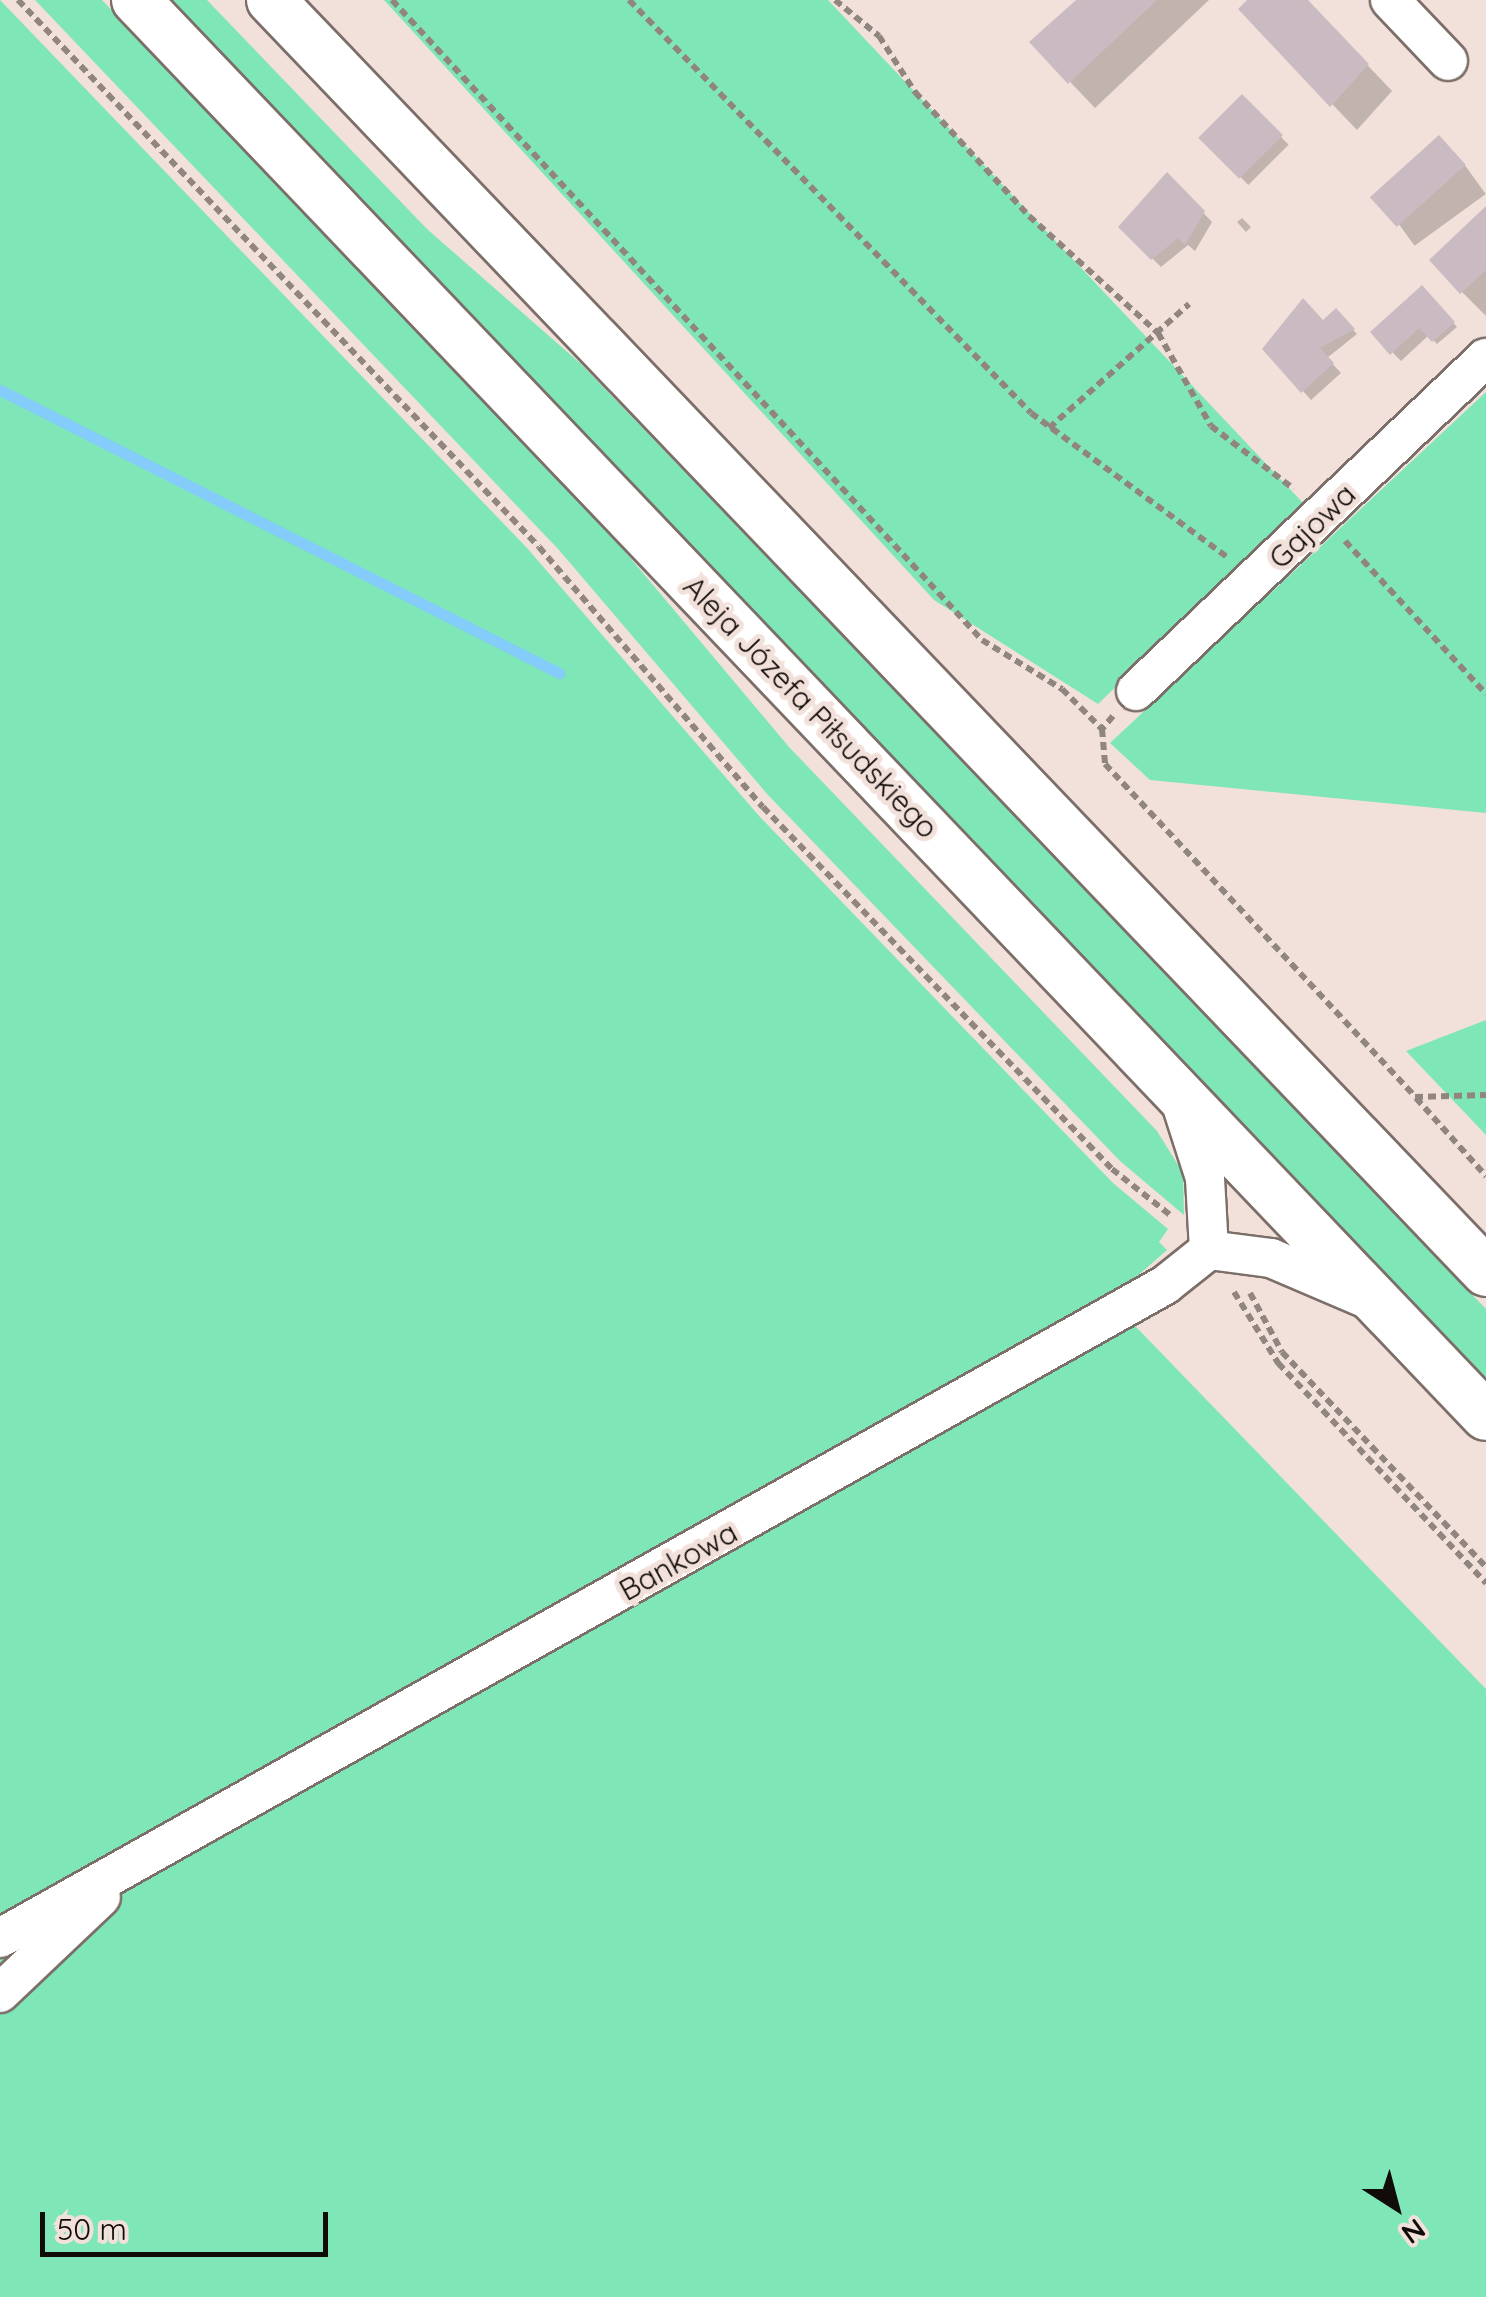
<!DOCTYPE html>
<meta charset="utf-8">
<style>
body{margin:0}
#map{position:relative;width:1486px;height:2297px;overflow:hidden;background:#f2e1db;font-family:Quicksand,sans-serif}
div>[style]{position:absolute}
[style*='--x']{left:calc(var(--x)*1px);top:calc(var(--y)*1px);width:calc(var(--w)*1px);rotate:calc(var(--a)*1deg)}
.green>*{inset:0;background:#7fe6b7}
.shadow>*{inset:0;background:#0003;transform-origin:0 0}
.stream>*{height:11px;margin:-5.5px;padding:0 5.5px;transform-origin:5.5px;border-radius:5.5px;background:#84ccf9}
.building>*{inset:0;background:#cabbc2;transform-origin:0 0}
.path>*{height:6px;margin-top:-3px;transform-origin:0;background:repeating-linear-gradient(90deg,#918580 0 8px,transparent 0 13px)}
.roads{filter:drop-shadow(2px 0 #7c6e68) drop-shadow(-2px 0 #7c6e68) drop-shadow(0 2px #7c6e68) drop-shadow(0 -2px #7c6e68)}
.minor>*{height:38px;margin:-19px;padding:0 19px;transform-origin:19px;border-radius:19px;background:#fff}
.major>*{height:48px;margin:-24px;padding:0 24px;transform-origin:24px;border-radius:24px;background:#fff}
span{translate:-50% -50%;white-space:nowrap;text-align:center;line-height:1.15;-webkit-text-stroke:10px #f2e1db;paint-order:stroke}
.street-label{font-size:30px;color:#110b09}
.north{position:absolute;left:1346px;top:2157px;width:100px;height:100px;-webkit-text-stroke:8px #f2e1db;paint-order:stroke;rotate:144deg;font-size:28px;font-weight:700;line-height:40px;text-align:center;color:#110b09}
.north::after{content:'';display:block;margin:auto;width:35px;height:45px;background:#110b09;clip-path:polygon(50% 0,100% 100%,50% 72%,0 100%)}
.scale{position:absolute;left:40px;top:2212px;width:288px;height:45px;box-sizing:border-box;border:5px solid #110b09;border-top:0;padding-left:12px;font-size:30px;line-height:35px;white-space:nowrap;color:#110b09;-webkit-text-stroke:8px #f2e1db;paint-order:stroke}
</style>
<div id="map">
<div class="green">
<div style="clip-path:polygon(0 0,527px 548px,760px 817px,1113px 1183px,1168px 1229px,1159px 1242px,1167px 1250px,1110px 1300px,1486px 1689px,1486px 2297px,0 2297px)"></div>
<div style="clip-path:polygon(35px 0,102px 0,596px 517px,789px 747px,1157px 1131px,1183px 1173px,1184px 1215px,1120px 1161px,768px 795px,559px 550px)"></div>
<div style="clip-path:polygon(168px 0,207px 0,427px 229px,581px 364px,818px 610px,1486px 1309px,1486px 1378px)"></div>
<div style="clip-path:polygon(384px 0,828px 0,1305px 505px,1098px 704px,934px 600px)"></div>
<div style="clip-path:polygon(1486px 392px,1486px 813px,1150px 780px,1110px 743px)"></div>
<div style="clip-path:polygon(1486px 1020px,1486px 1135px,1406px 1051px)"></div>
</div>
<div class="shadow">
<div style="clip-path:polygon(1077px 0,1209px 0,1095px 108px,1032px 42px)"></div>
<div style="clip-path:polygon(1249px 0,1306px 0,1392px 91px,1357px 130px,1241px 9px)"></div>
<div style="left:1242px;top:98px;width:66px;height:57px;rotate:45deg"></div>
<div style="left:1464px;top:164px;width:37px;height:88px;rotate:54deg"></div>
<div style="clip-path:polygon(1168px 176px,1212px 222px,1195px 251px,1188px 245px,1161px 267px,1121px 227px)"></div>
<div style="clip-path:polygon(1486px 210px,1486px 316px,1462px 292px)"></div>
<div style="clip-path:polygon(1242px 218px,1251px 227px,1246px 232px,1237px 222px)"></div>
<div style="clip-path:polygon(1430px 297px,1457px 327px,1437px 344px,1429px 335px,1401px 361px,1373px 332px)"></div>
<div style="clip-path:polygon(1336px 311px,1357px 334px,1327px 358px,1341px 373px,1311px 400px,1303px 391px,1323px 323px)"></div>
</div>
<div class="stream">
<div style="--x:0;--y:390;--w:627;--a:26.85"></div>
</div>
<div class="building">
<div style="clip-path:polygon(1076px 0,1157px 0,1068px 84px,1029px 42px)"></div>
<div style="clip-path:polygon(1247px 0,1308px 0,1369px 64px,1330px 107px,1238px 9px)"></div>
<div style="left:1242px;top:94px;width:58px;height:62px;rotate:45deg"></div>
<div style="left:1439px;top:135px;width:40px;height:93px;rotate:48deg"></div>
<div style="clip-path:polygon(1167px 172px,1205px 211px,1185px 245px,1178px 238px,1151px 260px,1118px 227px)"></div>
<div style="clip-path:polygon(1486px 206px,1486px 270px,1460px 294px,1429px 260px)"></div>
<div style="clip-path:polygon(1422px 285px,1455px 322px,1432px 342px,1419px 328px,1390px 355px,1370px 332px)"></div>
<div style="clip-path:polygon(1303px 298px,1323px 320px,1336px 308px,1355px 329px,1320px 348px,1334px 363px,1301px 393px,1262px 349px)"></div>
</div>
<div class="path">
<div style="--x:18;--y:0;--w:755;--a:46.39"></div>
<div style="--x:539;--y:547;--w:343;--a:49.3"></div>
<div style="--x:763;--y:807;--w:503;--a:46.05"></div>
<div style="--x:1112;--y:1169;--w:74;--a:38.4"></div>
<div style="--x:392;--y:0;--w:870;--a:47.33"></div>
<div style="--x:982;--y:640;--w:94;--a:31.5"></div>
<div style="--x:1062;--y:689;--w:57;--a:45"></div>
<div style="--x:629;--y:0;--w:576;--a:45.77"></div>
<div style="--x:1031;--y:413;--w:243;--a:36.3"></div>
<div style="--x:835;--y:0;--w:57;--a:39.3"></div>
<div style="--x:879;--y:36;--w:67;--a:57.3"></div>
<div style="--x:915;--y:92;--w:168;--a:47.4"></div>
<div style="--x:1029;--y:216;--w:174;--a:42.2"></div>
<div style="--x:1158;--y:333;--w:107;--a:60.3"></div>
<div style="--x:1211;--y:426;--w:104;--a:37.2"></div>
<div style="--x:1049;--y:428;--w:187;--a:-41.5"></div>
<div style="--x:1345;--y:541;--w:208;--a:47.3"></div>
<div style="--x:1113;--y:716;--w:17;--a:130"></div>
<div style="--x:1102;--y:729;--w:35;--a:85"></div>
<div style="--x:1105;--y:764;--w:455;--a:47"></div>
<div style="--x:1415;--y:1097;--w:71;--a:-1.6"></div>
<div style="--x:1416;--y:1098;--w:105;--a:48.1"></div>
<div style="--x:1234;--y:1292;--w:84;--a:58.2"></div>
<div style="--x:1278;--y:1363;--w:303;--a:46.6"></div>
<div style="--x:1250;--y:1293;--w:67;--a:61.5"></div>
<div style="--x:1282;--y:1352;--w:296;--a:46.5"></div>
</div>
<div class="roads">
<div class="minor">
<div style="--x:1390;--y:0;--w:84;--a:46.4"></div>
<div style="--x:1136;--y:691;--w:483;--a:-43.6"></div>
<div style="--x:1209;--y:1250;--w:63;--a:7.4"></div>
<div style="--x:1271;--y:1258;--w:110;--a:23.1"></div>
<div style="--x:0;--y:1938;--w:1336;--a:-29.27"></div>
<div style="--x:1165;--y:1285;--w:56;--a:-38.5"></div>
<div style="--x:1209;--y:1250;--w:72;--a:-93.2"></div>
<div style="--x:1205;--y:1178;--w:88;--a:-107.8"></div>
<div style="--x:0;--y:1993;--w:139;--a:-43.5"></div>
</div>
<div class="major">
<div style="--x:136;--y:0;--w:1956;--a:46.37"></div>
<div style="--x:271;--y:0;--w:1759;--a:46.31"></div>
</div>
</div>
<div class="street-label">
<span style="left:1312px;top:526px;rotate:-44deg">Gajowa</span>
<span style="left:811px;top:707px;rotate:46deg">Aleja Józefa Piłsudskiego</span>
<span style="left:678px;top:1561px;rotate:-29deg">Bankowa</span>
</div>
<div class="north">N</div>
<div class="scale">50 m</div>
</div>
